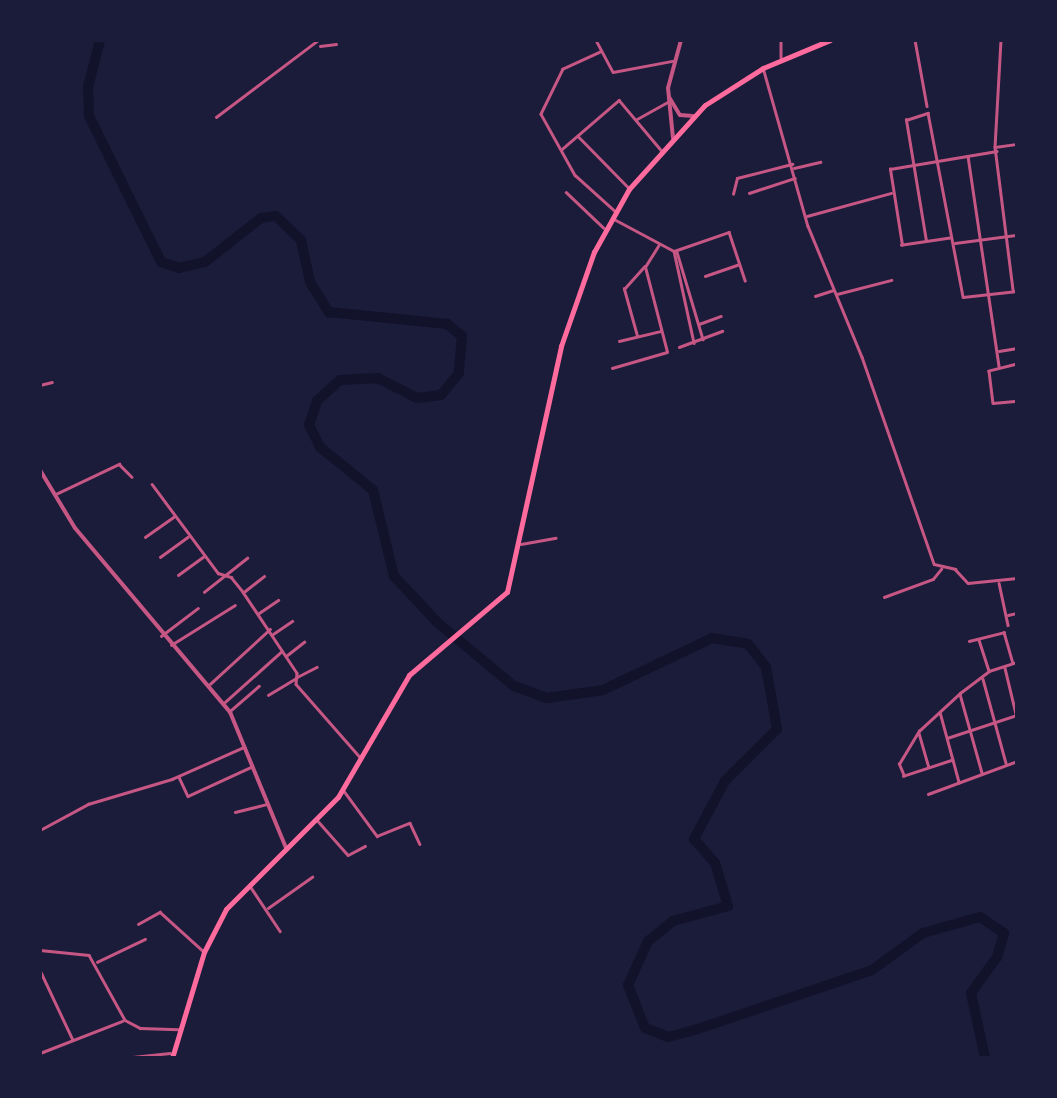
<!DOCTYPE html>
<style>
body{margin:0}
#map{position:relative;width:1057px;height:1098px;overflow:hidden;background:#1b1b3a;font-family:"IBM Plex Sans",sans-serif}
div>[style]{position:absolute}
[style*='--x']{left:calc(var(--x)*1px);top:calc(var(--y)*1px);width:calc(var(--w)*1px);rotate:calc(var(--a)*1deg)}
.river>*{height:10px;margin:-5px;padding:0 5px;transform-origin:5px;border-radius:5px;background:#12122b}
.minor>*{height:2.5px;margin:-1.25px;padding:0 1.25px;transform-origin:1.25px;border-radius:1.25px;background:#c65784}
.tertiary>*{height:4px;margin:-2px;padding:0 2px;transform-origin:2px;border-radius:2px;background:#c65784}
.primary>*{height:5px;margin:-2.5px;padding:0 2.5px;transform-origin:2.5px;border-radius:2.5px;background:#ff6b9d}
span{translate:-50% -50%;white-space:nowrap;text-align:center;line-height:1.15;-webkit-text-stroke:8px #1b1b3a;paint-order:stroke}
.frame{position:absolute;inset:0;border:42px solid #1b1b3a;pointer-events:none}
</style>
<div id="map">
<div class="river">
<div style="--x:100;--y:40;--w:49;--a:104.3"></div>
<div style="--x:88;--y:87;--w:29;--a:88"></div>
<div style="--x:89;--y:116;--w:163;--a:63.7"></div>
<div style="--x:161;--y:262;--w:19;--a:18"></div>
<div style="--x:179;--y:268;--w:27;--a:-13"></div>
<div style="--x:205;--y:262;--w:71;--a:-38.2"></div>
<div style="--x:261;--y:218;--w:15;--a:-8"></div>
<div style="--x:276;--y:216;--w:35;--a:44"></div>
<div style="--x:301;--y:240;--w:43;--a:77.9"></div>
<div style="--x:310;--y:282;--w:36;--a:58"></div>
<div style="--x:329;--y:312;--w:119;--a:5.8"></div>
<div style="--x:447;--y:324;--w:19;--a:39"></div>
<div style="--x:462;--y:336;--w:37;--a:95"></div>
<div style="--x:459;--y:373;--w:28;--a:129"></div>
<div style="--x:441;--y:395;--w:24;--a:173"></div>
<div style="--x:417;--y:398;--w:44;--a:-152.9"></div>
<div style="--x:378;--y:378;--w:38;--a:177"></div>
<div style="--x:340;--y:380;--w:31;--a:138"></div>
<div style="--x:317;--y:401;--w:25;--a:108"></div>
<div style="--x:309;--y:425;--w:25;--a:63"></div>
<div style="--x:320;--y:447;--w:68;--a:39.1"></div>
<div style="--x:373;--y:490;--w:89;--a:76.3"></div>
<div style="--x:394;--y:576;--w:64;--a:46.9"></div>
<div style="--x:438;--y:623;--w:99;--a:39.7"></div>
<div style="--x:514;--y:686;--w:35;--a:20"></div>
<div style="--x:547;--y:698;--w:57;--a:-8.1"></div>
<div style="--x:603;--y:690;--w:121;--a:-25.5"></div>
<div style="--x:712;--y:638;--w:36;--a:9"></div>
<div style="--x:748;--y:644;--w:29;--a:52"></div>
<div style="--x:766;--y:667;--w:63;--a:79.9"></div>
<div style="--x:777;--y:729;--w:74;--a:135"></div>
<div style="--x:725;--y:781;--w:66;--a:118.1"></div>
<div style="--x:694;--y:839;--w:32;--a:49"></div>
<div style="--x:715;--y:863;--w:45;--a:73.2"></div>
<div style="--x:728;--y:906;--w:57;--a:164.7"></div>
<div style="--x:673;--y:921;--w:32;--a:141"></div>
<div style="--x:648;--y:941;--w:48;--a:114.4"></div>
<div style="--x:628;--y:985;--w:46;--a:68.4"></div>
<div style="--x:645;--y:1028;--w:25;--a:21"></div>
<div style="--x:668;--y:1037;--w:31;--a:-15"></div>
<div style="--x:698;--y:1029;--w:184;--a:-18.7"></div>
<div style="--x:872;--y:970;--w:63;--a:-36"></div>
<div style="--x:923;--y:933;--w:59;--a:-15.7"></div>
<div style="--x:980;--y:917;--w:29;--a:34"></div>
<div style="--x:1004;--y:933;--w:25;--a:106"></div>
<div style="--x:997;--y:957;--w:44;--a:125.8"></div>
<div style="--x:971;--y:993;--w:66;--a:77.8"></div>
</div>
<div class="minor">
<div style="--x:596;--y:40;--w:36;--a:62"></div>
<div style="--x:613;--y:72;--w:60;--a:-10.6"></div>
<div style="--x:781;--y:40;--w:17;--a:90"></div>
<div style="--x:915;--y:40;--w:67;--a:79.7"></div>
<div style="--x:1001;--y:40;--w:107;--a:93.2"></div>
<div style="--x:995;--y:147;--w:144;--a:82.8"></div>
<div style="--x:320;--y:46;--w:16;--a:-7"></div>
<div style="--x:600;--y:52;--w:41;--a:155.3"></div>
<div style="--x:563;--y:69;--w:50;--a:116.1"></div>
<div style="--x:541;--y:114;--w:70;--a:60.9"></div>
<div style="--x:575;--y:175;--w:54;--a:42"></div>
<div style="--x:764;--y:71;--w:161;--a:74.2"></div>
<div style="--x:808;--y:226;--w:142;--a:67.6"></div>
<div style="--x:862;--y:357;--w:219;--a:70.8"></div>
<div style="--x:934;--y:564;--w:22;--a:13"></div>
<div style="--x:955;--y:569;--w:19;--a:47"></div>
<div style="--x:968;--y:583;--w:49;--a:-5.8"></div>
<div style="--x:216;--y:117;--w:128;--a:-37"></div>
<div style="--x:637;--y:119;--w:37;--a:-29"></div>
<div style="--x:578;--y:136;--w:71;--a:45.6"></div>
<div style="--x:995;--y:147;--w:22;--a:-8"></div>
<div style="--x:562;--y:149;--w:75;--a:-40.7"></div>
<div style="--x:619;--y:100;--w:65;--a:50"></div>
<div style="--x:968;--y:156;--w:213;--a:81.6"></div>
<div style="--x:794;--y:168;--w:27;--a:-13"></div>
<div style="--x:566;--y:192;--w:52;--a:43.5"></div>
<div style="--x:749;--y:193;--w:48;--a:-18.1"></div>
<div style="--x:733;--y:194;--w:16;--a:-76"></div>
<div style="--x:737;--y:178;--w:57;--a:-14.3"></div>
<div style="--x:807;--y:216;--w:87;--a:-15.3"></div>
<div style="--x:614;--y:219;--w:68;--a:28.1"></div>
<div style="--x:674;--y:251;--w:58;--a:-19.1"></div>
<div style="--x:729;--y:232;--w:51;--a:71.6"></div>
<div style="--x:950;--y:238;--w:49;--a:171.7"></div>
<div style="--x:902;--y:245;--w:77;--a:-99"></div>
<div style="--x:890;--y:169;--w:108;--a:-9.6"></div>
<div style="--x:926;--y:241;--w:123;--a:-99.4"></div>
<div style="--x:906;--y:120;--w:23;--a:-18"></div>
<div style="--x:928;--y:113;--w:187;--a:79.2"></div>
<div style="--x:963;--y:297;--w:54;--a:-6.3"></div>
<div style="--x:955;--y:243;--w:63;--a:-7.4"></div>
<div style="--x:674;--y:251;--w:94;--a:77.7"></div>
<div style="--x:677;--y:252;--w:91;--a:73.4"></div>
<div style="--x:705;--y:276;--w:34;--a:-19"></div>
<div style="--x:837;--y:294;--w:56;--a:-14.5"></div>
<div style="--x:815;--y:296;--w:19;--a:-18"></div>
<div style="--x:699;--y:324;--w:23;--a:-20"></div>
<div style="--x:637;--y:336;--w:49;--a:-105.5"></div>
<div style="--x:624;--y:289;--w:30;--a:-48"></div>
<div style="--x:619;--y:341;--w:43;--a:-13.4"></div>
<div style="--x:679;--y:347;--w:46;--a:-20.4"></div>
<div style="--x:999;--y:351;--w:18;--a:-9"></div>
<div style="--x:1017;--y:364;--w:29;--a:166"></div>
<div style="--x:989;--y:371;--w:32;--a:83"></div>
<div style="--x:993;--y:403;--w:24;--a:-5"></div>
<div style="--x:612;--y:368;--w:57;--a:-16.2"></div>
<div style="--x:667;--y:352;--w:88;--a:-104.5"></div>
<div style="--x:645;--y:267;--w:25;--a:-58"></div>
<div style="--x:40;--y:385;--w:12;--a:-14"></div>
<div style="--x:152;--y:484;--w:111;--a:53.4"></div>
<div style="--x:218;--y:573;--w:14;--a:17"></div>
<div style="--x:231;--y:577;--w:19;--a:51"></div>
<div style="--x:243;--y:592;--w:97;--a:56.3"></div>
<div style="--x:297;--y:673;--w:11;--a:95"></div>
<div style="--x:296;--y:684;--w:96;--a:48.8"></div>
<div style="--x:56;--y:494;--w:70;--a:-25.5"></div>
<div style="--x:119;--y:464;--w:18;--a:45"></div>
<div style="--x:145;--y:537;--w:35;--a:-35"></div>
<div style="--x:521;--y:544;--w:35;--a:-10"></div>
<div style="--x:160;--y:557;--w:34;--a:-36"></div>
<div style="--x:178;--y:575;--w:31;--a:-36"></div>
<div style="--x:999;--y:583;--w:43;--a:77.9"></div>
<div style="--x:245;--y:591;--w:24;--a:-38"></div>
<div style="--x:204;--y:592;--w:55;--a:-38.3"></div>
<div style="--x:884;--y:597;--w:52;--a:-20.2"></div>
<div style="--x:933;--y:579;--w:13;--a:-51"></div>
<div style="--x:259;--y:613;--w:23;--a:-34"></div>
<div style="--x:1008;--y:615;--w:9;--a:-13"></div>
<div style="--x:273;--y:634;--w:23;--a:-34"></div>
<div style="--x:161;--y:636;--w:46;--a:-37.1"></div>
<div style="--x:979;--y:640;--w:32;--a:72"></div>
<div style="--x:969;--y:641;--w:36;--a:-14"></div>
<div style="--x:1004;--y:632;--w:32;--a:74"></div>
<div style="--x:171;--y:645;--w:75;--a:-32"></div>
<div style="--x:286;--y:656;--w:23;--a:-38"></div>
<div style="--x:1005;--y:668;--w:51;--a:76.5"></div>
<div style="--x:297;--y:677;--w:22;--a:-27"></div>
<div style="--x:983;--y:679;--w:87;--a:74.7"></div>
<div style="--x:210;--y:684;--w:81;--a:-42.5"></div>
<div style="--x:960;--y:694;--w:82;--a:74.4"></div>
<div style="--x:268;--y:695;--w:33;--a:-31"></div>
<div style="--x:225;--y:702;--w:76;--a:-41.8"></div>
<div style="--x:230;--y:711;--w:38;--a:-41"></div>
<div style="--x:940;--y:712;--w:73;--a:74.8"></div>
<div style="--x:919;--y:733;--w:35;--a:74"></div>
<div style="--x:947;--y:738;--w:74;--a:-18.2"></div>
<div style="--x:953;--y:760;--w:52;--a:161.9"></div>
<div style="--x:904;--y:776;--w:13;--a:-113"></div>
<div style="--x:899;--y:764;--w:39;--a:-59"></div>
<div style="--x:919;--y:731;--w:56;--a:-42.8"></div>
<div style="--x:960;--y:693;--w:36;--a:-37"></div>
<div style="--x:989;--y:671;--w:29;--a:-18"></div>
<div style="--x:179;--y:777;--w:21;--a:65"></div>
<div style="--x:188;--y:796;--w:69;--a:-24.7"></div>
<div style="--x:344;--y:791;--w:56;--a:53.7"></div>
<div style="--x:377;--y:836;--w:35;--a:-22"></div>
<div style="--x:410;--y:823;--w:23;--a:65"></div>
<div style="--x:928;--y:794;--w:95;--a:-20.3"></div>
<div style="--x:235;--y:812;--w:32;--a:-14"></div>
<div style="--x:318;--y:821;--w:45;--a:48.6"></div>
<div style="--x:348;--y:855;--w:19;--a:-28"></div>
<div style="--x:40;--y:830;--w:55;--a:-28.4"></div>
<div style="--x:88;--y:804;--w:88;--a:-16.6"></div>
<div style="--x:172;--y:779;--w:79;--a:-24"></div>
<div style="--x:250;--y:886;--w:54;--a:56.3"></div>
<div style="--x:268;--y:908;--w:54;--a:-35.2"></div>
<div style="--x:138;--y:924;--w:25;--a:-29"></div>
<div style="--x:160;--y:912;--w:58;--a:42.2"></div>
<div style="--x:40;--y:950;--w:49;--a:5.8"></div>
<div style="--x:89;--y:955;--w:74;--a:61"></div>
<div style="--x:125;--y:1020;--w:17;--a:28"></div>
<div style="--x:140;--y:1028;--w:38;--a:2"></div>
<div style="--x:97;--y:962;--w:53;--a:-25.6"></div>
<div style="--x:40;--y:970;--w:77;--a:64.8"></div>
<div style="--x:40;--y:1053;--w:88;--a:-21.3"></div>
<div style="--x:123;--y:1058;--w:47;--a:-6.1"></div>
</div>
<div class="tertiary">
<div style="--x:669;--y:97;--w:21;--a:59"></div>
<div style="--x:680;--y:115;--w:13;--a:4"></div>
<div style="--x:673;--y:138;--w:50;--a:-95.7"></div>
<div style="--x:668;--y:88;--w:50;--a:-74.8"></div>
<div style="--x:40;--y:470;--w:68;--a:58.9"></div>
<div style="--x:75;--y:528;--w:241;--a:49.9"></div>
<div style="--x:230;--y:712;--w:149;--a:67.6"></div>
</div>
<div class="primary">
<div style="--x:172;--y:1058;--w:111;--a:-73.2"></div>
<div style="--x:204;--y:952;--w:48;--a:-62.9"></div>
<div style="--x:226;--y:909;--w:158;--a:-45"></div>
<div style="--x:338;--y:797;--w:141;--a:-59.8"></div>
<div style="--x:409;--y:675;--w:128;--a:-40.3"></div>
<div style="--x:507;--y:592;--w:252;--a:-77.6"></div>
<div style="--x:561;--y:346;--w:100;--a:-70.7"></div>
<div style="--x:594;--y:252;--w:72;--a:-60.9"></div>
<div style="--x:629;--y:189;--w:113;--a:-47.9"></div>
<div style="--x:705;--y:105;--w:69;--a:-32.5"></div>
<div style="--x:763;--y:68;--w:73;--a:-22.7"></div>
</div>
<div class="frame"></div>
</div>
